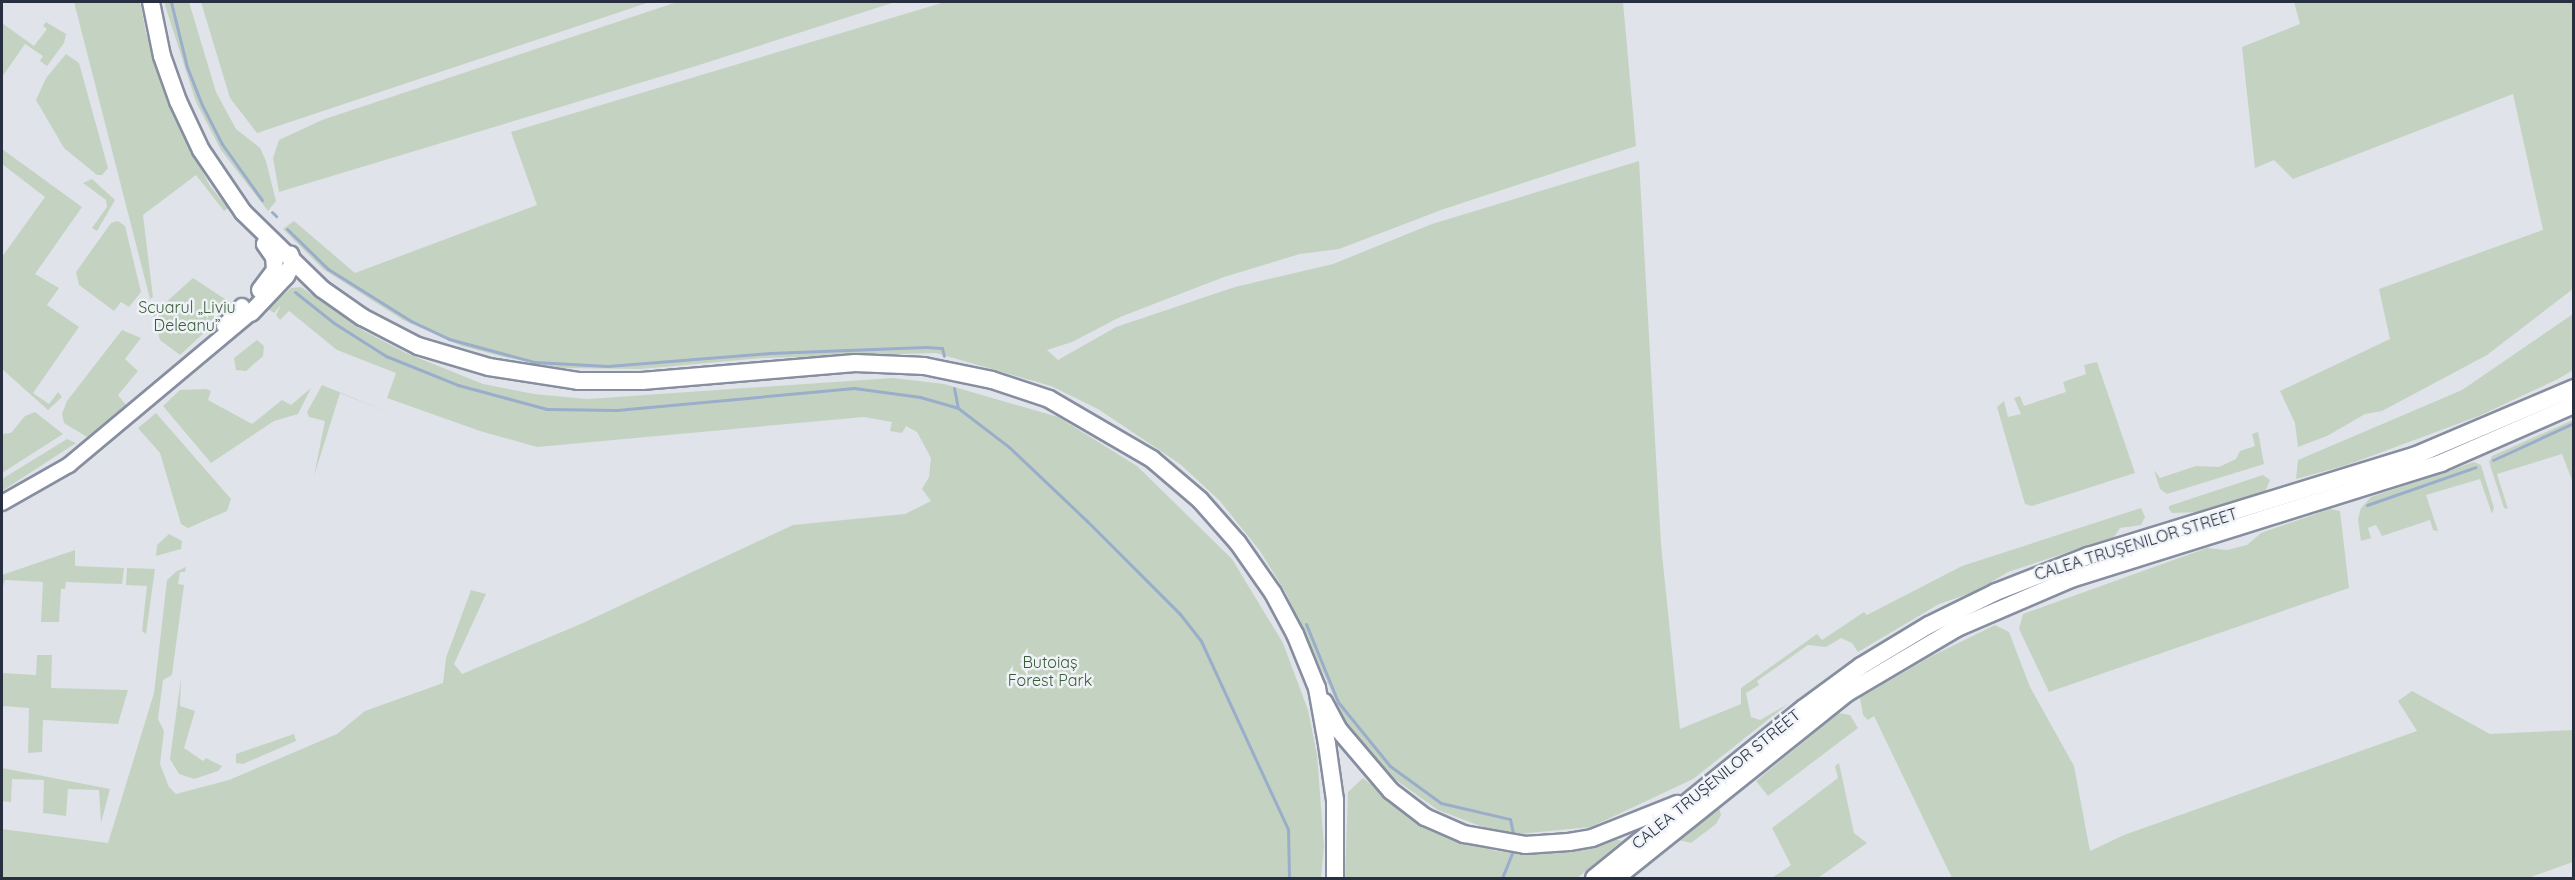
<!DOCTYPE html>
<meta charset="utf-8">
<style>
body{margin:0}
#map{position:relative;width:2575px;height:880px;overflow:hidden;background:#e0e3e9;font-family:Quicksand,sans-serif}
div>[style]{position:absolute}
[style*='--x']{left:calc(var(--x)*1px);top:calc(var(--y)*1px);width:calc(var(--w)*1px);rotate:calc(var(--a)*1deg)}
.green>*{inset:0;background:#c4d3c1}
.stream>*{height:3px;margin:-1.5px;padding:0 1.5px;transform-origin:1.5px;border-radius:1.5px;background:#9aadca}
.roads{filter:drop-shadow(2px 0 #878ea0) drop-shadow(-2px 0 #878ea0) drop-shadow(0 2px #878ea0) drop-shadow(0 -2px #878ea0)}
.secondary>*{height:14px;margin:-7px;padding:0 7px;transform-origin:7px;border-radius:7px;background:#fff}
.trunk>*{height:16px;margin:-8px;padding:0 8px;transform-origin:8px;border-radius:8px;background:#fff}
span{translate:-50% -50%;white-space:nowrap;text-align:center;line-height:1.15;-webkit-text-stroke:5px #eff2f7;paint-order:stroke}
.park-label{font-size:16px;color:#395d35}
.street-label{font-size:16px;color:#282f41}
.frame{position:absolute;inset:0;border:3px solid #282f41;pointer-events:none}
</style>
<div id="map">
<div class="green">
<div style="clip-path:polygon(74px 2px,140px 2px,146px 33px,178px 124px,210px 186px,228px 208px,224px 211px,196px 175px,143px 215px,153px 297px,150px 299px)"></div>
<div style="clip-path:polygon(164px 2px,189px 2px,216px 92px,236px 129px,260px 148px,266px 161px,276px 201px,268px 211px,221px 150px,196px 102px)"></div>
<div style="clip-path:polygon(201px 2px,650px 2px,257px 133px,230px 98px)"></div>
<div style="clip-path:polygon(677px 2px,895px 2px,696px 66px,279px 192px,273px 158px,279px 140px,322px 120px)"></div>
<div style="clip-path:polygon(945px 2px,1623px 2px,1636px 146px,1444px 209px,1339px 249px,1300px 254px,1224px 277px,1120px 317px,1072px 342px,1047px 350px,1058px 360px,1116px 327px,1235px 287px,1333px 264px,1432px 224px,1639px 161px,1661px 544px,1680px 729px,1741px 704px,1741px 688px,1817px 634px,1822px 640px,1864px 612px,1867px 615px,1962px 566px,2141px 508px,2145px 517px,2141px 525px,2120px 528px,2114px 537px,2008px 572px,1977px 591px,1939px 604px,1858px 652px,1852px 643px,1841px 638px,1826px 647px,1808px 645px,1757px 681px,1759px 685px,1746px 693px,1751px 717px,1760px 720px,1788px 704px,1693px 779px,1591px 827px,1520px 834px,1488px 829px,1438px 810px,1389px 775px,1351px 733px,1286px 593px,1260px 551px,1220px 501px,1180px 464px,1098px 409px,1051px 386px,936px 353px,762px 358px,641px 369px,561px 368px,504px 357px,462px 346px,403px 320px,323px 269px,283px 229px,294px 221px,355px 273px,537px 205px,511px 132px)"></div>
<div style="clip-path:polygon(2294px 2px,2574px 2px,2573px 289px,2487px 355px,2382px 411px,2365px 414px,2327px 436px,2298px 447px,2295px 423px,2280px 391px,2390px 339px,2379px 289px,2543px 230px,2513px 94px,2293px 179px,2274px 160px,2255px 168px,2242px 47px,2300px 24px)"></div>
<div style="clip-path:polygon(46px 22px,66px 34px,64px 43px,47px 66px,40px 61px,43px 56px,25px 44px,2px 77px,2px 23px,34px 46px,47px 29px,43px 26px)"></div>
<div style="clip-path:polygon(66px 54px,79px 63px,108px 168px,102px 175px,97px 175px,64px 148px,36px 100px,46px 78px)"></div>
<div style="clip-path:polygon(2px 149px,82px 207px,35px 274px,59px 288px,47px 305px,79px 327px,33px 393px,49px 404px,58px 392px,62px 397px,48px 410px,2px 369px,2px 257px,45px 197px,2px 164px)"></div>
<div style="clip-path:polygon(92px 179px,115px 200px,97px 231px,92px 228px,107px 207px,106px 200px,83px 183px)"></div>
<div style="clip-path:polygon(118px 221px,125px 226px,141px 292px,129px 307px,121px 302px,114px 311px,79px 285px,76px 272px,111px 223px)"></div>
<div style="clip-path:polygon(193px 278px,234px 305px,180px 355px,160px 340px,153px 314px)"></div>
<div style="clip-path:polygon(301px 287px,364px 331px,406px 353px,483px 384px,534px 394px,587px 399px,893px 378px,944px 384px,1058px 417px,1137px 466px,1232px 559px,1283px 643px,1308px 710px,1317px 755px,1324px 846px,1321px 878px,2px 878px,2px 829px,108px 843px,154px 693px,167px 580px,177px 571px,186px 567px,185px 572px,180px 572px,178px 584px,184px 585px,172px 675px,163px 680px,158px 719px,164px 731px,160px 764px,169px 787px,176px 794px,229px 780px,337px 734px,365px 711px,443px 683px,446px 658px,471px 590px,486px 594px,454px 664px,462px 674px,583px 623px,793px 525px,905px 514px,931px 501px,922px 489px,929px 477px,931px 458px,917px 432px,906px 426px,902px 433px,890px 431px,892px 422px,864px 417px,537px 447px,480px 431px,387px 398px,396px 373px,337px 350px,289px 311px,280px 320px,276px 315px,281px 305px,274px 313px,268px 309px,291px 288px)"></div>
<div style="clip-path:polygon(2573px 314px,2573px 370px,2558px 379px,2479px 416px,2347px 465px,2296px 479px,2298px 460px,2462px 390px)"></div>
<div style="clip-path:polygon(122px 330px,141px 338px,125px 359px,138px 371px,118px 395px,126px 405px,87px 437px,64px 423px,62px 414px,67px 401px)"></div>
<div style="clip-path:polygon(257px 340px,264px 346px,263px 356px,246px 371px,236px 370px,234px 358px)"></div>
<div style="clip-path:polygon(2097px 362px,2135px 473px,2032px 506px,2025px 504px,1997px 407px,2004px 401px,2008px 417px,2021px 414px,2014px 398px,2020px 396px,2024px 406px,2066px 392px,2063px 382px,2086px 374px,2084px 365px)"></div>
<div style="clip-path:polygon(322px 385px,393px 414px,340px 393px,314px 476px,325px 421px,309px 417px,307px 412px)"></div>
<div style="clip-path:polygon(311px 388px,298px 414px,274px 421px,211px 463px,163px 406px,180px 390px,206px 389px,211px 391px,208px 400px,252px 424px,282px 400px,291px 405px)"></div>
<div style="clip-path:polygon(35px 412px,63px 434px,2px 473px,2px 434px,11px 433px,25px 416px)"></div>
<div style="clip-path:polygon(156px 413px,231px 499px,227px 511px,188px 528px,181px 524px,160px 453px,138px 428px)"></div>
<div style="clip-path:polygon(2573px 420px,2573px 483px,2562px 454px,2497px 474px,2508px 509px,2504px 508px,2489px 462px,2492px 456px)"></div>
<div style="clip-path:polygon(2258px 432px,2264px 464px,2167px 494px,2160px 489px,2154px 470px,2160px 478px,2196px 466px,2219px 467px,2236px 459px,2240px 451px,2255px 446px,2252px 434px)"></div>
<div style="clip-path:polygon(67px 439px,76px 443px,2px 491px,2px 479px)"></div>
<div style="clip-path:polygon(2474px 462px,2481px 465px,2494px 508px,2492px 514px,2480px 479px,2426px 495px,2438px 531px,2433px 530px,2430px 520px,2382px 536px,2376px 525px,2368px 528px,2371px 538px,2361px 541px,2358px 519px,2361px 508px,2371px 497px)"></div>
<div style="clip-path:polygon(2263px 475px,2270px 480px,2265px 492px,2198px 512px,2172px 513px,2169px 509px,2169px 506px)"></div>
<div style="clip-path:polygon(2330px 509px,2340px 511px,2349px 588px,2049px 692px,2019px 629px,2023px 614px,2207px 548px,2227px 550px,2247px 545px,2261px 533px)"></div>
<div style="clip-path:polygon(169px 534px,182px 541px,181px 549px,156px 556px,157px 545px)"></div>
<div style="clip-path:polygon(75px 550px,75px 566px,124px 568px,122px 584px,66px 582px,65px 589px,61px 589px,59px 622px,41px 622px,43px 582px,5px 580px,2px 590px,2px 575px)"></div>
<div style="clip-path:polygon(127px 568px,155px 569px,146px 634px,142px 631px,147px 586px,126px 585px)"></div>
<div style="clip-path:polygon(1995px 625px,2009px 632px,2030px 687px,2074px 766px,2090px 851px,2124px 835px,2417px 731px,2398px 701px,2412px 691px,2490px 734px,2573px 730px,2573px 862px,2528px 878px,1952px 878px,1874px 716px,1868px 720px,1863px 715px,1860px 698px,1930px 657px)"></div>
<div style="clip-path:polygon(37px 655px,52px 655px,51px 688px,128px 690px,118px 724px,43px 720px,42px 752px,28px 753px,29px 708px,2px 706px,2px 673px,36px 675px)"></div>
<div style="clip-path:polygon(181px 678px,180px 706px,195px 711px,184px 748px,203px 761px,206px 758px,222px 766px,218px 771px,194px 779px,179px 774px,170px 759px)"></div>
<div style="clip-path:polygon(1839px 713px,1850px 715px,1858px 728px,1768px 796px,1756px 781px)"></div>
<div style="clip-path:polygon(294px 734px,296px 741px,243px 764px,236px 763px,236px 754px)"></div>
<div style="clip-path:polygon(1839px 763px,1854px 833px,1867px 843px,1818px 878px,1772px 878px,1791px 865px,1772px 828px,1838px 778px,1835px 766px)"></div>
<div style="clip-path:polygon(2px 768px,110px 789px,101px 823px,99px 790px,68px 789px,66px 816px,43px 813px,44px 780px,12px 779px,11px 802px,2px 801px)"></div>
<div style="clip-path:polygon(1363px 778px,1423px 826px,1495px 851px,1540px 854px,1586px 849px,1613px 839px,1622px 841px,1577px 878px,1345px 878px,1348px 792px)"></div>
<div style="clip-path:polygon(1719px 808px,1721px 815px,1716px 824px,1691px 843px,1679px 840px)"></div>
</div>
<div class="stream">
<div style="--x:171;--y:2;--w:67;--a:76.2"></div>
<div style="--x:187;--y:67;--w:41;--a:68.5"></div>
<div style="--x:202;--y:105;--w:44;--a:62.9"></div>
<div style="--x:222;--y:144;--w:69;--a:54.5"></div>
<div style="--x:272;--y:212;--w:6;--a:45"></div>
<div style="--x:287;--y:229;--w:57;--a:44.3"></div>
<div style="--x:328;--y:269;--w:98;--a:32.1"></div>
<div style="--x:411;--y:321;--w:42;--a:25.3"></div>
<div style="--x:449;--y:339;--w:88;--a:15.1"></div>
<div style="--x:534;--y:362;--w:74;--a:3.1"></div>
<div style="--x:608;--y:366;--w:163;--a:-4.6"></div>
<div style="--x:770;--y:353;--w:156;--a:-2.2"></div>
<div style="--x:926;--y:347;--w:16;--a:4"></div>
<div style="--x:942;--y:348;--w:8;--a:76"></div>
<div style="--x:295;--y:292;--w:50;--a:38.5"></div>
<div style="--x:334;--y:323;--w:62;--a:32.4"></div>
<div style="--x:386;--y:356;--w:78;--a:21.9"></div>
<div style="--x:458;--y:385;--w:92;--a:15.1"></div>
<div style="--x:547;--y:409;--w:70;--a:0.8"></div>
<div style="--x:617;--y:410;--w:238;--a:-5.3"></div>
<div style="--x:854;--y:388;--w:67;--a:7.8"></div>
<div style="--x:920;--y:397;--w:40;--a:16"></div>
<div style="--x:954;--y:388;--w:20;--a:79"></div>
<div style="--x:958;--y:408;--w:64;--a:37.4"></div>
<div style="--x:1009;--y:447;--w:108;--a:43.5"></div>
<div style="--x:1087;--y:521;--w:132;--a:45"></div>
<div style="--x:1180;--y:614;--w:34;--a:52"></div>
<div style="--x:1201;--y:641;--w:207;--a:65.2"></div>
<div style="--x:1288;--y:829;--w:49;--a:88.8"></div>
<div style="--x:2493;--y:460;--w:89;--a:-24.6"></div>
<div style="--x:2367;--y:505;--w:115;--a:-19.2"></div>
<div style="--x:1306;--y:624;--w:84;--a:67.7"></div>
<div style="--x:1338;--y:702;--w:82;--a:50.9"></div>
<div style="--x:1390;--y:766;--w:63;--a:36"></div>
<div style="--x:1441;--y:803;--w:71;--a:13.1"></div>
<div style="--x:1510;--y:819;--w:19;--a:78"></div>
<div style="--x:1502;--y:878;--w:29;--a:-68"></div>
</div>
<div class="roads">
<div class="secondary">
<div style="--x:224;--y:326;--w:27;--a:-48"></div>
<div style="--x:2;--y:503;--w:77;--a:-29.6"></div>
<div style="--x:69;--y:465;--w:237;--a:-39.9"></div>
</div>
<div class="trunk">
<div style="--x:151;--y:2;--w:55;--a:78.5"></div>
<div style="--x:162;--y:56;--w:48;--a:70.4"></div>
<div style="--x:178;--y:101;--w:54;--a:64.9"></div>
<div style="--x:201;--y:150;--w:75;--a:55.9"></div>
<div style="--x:243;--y:212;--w:110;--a:44.3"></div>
<div style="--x:322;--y:289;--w:49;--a:35"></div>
<div style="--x:362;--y:317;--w:63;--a:27.4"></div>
<div style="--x:418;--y:346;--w:74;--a:16.5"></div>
<div style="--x:489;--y:367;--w:90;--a:8.9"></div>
<div style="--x:578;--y:381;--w:64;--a:0"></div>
<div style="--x:642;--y:381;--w:214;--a:-4.8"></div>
<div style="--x:855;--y:363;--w:69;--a:2.5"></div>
<div style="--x:924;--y:366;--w:69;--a:11.6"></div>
<div style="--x:992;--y:380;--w:60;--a:18.4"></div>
<div style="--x:1049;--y:399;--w:119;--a:30.2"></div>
<div style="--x:1152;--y:459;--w:63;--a:40.5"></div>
<div style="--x:1200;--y:500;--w:57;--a:48.5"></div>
<div style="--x:1238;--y:543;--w:61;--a:55"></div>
<div style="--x:1273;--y:593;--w:47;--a:61.8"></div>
<div style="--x:1295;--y:634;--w:58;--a:67.8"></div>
<div style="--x:1317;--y:688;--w:57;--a:79.9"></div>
<div style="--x:1327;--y:744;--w:57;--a:81.9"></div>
<div style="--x:1335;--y:800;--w:78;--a:90"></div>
<div style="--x:260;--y:290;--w:25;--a:-53"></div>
<div style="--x:275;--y:270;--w:13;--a:-94"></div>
<div style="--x:274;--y:257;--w:16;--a:-125"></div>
<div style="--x:251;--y:313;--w:51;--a:-46.6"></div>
<div style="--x:286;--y:276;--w:15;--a:-62"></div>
<div style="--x:293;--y:263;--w:9;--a:-108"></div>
<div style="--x:1324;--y:702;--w:32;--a:62"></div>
<div style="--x:1339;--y:730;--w:80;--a:49.6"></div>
<div style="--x:1391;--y:791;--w:43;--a:37.4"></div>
<div style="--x:1425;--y:817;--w:43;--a:23.6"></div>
<div style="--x:1464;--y:834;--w:62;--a:10.2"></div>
<div style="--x:1525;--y:845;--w:44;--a:-3.9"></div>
<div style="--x:1569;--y:842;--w:23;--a:-10"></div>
<div style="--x:1592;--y:838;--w:92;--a:-21.8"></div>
<div style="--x:1594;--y:878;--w:270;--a:-39"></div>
<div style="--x:1804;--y:708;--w:71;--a:-36.4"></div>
<div style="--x:1861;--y:666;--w:79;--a:-31.1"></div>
<div style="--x:1929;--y:625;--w:75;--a:-26.2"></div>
<div style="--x:1996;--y:592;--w:99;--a:-21.4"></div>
<div style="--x:2088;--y:556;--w:341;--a:-17.1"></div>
<div style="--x:2414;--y:456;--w:174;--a:-23"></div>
<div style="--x:1616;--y:878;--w:296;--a:-38.7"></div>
<div style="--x:1847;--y:693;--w:128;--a:-30.6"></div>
<div style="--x:1957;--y:628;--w:124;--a:-23.3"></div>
<div style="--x:2071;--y:579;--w:388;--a:-17.4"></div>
<div style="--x:2441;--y:463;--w:145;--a:-23.6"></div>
</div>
</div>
<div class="park-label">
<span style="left:187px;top:316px">Scuarul „Liviu<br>Deleanu”</span>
<span style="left:1050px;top:671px">Butoiaș<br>Forest Park</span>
</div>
<div class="street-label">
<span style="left:2136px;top:544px;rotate:-17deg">CALEA TRUȘENILOR STREET</span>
<span style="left:1716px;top:779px;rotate:-39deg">CALEA TRUȘENILOR STREET</span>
</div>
<div class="frame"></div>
</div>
